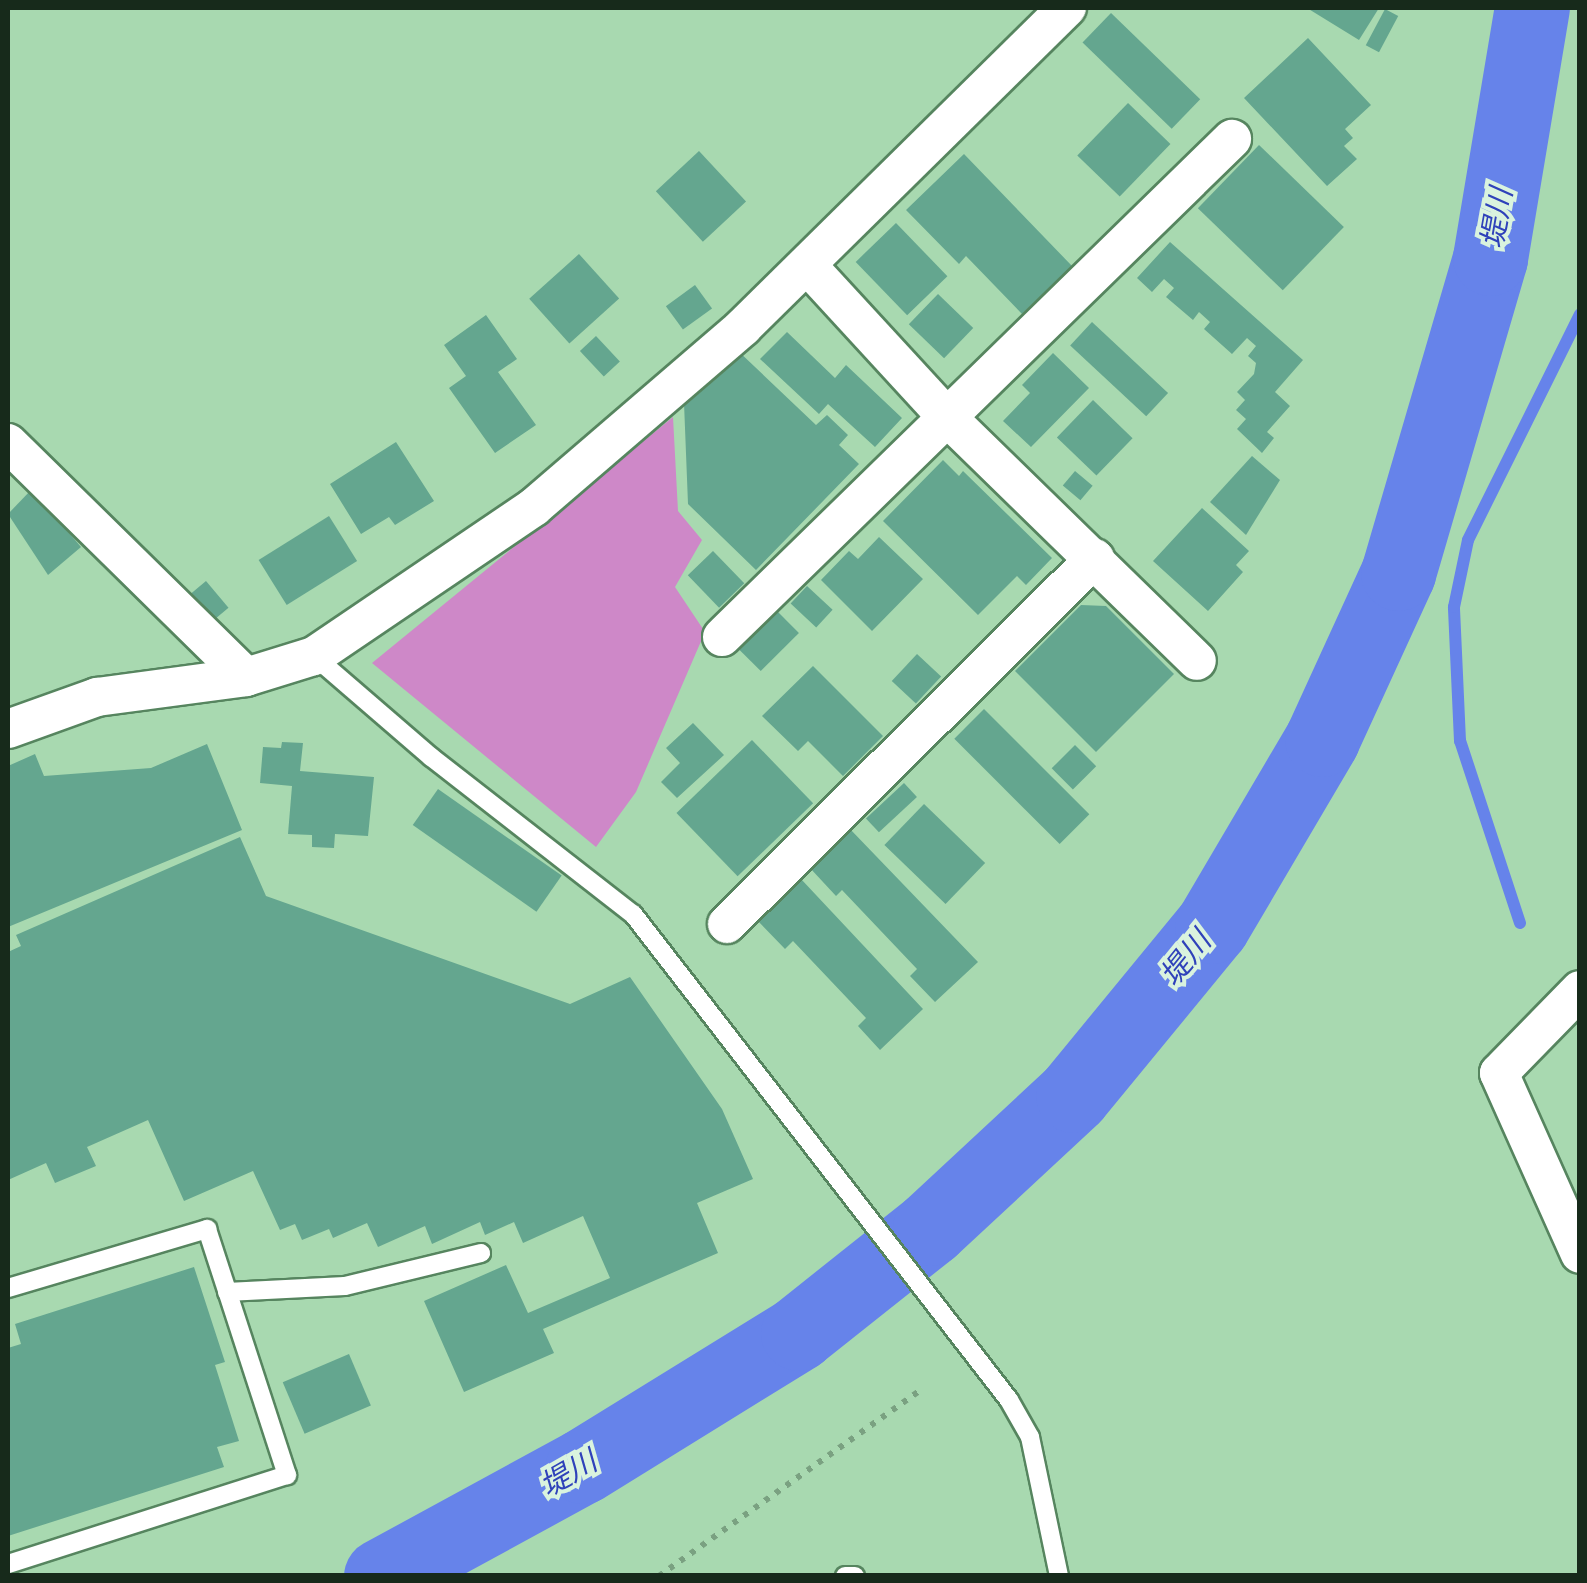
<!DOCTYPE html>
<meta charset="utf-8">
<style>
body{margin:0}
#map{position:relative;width:1587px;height:1583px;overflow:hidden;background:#a8d9b0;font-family:Manrope,"Noto Sans JP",sans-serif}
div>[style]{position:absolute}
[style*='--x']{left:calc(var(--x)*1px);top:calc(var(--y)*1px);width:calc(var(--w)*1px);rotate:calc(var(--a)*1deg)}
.green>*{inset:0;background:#ce88c8}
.stream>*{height:12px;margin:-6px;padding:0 6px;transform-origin:6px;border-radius:6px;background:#6683ea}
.river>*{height:75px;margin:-37.5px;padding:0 37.5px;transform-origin:37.5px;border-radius:37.5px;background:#6683ea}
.building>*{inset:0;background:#64a68f;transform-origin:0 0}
.path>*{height:6px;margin-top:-3px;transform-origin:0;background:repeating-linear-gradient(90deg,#7aa181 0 5px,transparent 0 13px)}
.roads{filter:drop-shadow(2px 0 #56855f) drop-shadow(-2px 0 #56855f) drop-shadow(0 2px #56855f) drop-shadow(0 -2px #56855f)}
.service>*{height:18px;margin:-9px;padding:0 9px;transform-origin:9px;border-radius:9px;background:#fff}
.minor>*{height:38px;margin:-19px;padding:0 19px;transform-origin:19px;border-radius:19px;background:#fff}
span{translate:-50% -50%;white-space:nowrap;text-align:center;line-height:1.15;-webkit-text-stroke:8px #daf3de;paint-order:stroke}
.water-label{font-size:30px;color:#2f42ba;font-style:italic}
.frame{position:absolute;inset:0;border:10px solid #172a1b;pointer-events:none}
</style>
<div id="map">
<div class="green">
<div style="clip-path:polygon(673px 417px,678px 511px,702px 540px,675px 587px,705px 632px,636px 792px,596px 847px,372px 663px)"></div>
</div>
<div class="stream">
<div style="--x:1520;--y:923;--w:192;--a:-108.2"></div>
<div style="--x:1460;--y:741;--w:134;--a:-92.6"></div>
<div style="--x:1454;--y:607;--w:68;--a:-78.2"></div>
<div style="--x:1468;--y:540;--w:252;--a:-63.6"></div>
</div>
<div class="river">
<div style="--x:381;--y:1576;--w:230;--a:-28.6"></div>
<div style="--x:583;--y:1466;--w:253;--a:-31.7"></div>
<div style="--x:798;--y:1333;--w:169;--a:-38.5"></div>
<div style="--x:930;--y:1228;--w:195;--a:-42.9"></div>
<div style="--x:1073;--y:1095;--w:219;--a:-50.6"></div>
<div style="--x:1212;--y:926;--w:217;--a:-59.5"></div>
<div style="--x:1322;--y:739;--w:183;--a:-65.4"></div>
<div style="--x:1398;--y:573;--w:328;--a:-73.7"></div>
<div style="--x:1490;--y:258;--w:254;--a:-80.5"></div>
</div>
<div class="building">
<div style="clip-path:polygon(1307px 8px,1379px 8px,1359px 40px)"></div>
<div style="left:1385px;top:9px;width:15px;height:41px;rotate:28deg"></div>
<div style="left:1111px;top:13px;width:124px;height:41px;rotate:44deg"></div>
<div style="clip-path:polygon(1308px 38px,1371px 105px,1345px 129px,1353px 138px,1344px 146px,1357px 159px,1327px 186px,1244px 98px)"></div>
<div style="left:1128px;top:103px;width:59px;height:73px;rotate:44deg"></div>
<div style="left:1259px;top:145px;width:118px;height:88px;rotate:44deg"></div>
<div style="left:699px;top:151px;width:69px;height:59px;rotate:47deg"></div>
<div style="clip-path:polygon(964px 154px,1072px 266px,1022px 314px,966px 256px,959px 264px,906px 210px)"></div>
<div style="left:896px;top:223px;width:74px;height:56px;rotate:46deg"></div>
<div style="clip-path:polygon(1170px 242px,1303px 360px,1275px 392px,1290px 406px,1267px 432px,1274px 438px,1262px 453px,1237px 429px,1246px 419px,1236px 410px,1245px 400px,1237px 392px,1254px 374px,1256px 363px,1248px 356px,1256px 346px,1247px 338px,1232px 354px,1204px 329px,1210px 322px,1199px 312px,1193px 320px,1166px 297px,1174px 288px,1164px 279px,1152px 292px,1137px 278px)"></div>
<div style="left:579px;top:254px;width:60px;height:67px;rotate:48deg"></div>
<div style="left:695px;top:285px;width:29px;height:36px;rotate:54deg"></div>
<div style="left:938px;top:294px;width:49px;height:42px;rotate:44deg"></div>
<div style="clip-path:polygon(486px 315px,517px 359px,498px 372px,536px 425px,495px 453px,449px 388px,466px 376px,444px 345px)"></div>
<div style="left:1092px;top:322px;width:104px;height:32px;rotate:43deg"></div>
<div style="clip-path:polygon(787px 332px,835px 378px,846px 365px,902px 418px,875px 447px,828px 404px,819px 414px,760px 359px)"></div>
<div style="left:596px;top:336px;width:35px;height:22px;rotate:47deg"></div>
<div style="clip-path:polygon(736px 349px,816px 425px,827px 415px,848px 435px,839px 445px,859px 464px,756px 570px,688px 504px,684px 403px)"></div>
<div style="clip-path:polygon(1053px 353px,1089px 388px,1031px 447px,1003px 421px,1030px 393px,1022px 385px)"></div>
<div style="left:1093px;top:400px;width:55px;height:52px;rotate:44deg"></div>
<div style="clip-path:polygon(396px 442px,434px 501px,395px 525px,389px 517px,361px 534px,330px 484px)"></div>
<div style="clip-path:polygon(1252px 456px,1280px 480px,1246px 535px,1210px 502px)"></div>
<div style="clip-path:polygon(943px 460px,959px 476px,963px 471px,1052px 558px,1026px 585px,1017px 576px,978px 615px,883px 521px)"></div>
<div style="left:1075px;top:471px;width:23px;height:19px;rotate:40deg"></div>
<div style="clip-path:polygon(32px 489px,81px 547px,48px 575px,8px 514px)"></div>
<div style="clip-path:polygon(1202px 508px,1249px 551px,1236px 565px,1243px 572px,1208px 611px,1153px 561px)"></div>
<div style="left:329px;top:516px;width:53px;height:83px;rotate:58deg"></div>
<div style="clip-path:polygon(879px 537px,923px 579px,872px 631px,821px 580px,849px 551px,858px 559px)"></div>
<div style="left:713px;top:551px;width:45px;height:35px;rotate:46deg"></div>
<div style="left:206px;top:581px;width:35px;height:23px;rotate:50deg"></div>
<div style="left:807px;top:586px;width:35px;height:24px;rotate:43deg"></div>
<div style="clip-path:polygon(1081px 605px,1106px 606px,1174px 674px,1096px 752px,1015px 671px)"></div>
<div style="left:777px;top:611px;width:31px;height:54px;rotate:45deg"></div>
<div style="left:917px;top:654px;width:33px;height:37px;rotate:43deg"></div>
<div style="clip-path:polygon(813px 666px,883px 736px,843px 776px,808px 741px,798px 751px,762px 716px)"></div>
<div style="left:984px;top:709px;width:149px;height:42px;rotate:45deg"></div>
<div style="clip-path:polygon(693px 723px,724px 755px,677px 798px,661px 782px,680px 763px,666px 748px)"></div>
<div style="left:752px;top:740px;width:88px;height:105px;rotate:46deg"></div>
<div style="clip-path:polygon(282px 742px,303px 743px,300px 771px,374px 777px,368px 836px,335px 834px,334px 848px,312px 847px,312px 835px,288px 834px,292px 786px,260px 783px,263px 747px,281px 748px)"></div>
<div style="clip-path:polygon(207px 744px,242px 830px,8px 927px,8px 766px,35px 754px,44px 776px,151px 768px)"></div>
<div style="left:1075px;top:745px;width:30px;height:33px;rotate:45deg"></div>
<div style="left:904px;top:783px;width:19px;height:52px;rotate:47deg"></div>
<div style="left:438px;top:789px;width:151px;height:44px;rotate:35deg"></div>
<div style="left:924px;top:804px;width:85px;height:57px;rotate:44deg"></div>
<div style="clip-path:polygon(850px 829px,978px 962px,935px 1002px,910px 976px,917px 969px,842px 890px,836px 896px,810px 868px)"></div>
<div style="clip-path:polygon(240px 837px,266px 896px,570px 1004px,630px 977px,722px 1109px,753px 1179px,697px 1203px,718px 1253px,543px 1329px,554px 1353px,464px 1392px,424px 1301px,506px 1265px,528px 1313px,610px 1278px,583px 1216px,523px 1243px,514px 1222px,485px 1235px,480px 1222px,432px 1244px,425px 1226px,378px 1247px,367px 1223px,333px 1238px,329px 1229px,302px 1240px,295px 1224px,280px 1230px,253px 1171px,184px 1201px,148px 1120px,87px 1147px,96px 1166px,55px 1183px,46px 1163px,8px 1180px,8px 952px,21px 946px,16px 935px)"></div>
<div style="clip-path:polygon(801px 879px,923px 1009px,880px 1050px,858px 1026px,866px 1018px,793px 941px,785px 949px,757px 920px)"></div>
<div style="clip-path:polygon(194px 1267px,225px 1362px,215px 1365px,239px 1441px,217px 1447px,224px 1467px,8px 1536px,8px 1348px,21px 1344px,15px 1324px)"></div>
<div style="left:349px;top:1354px;width:56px;height:72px;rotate:67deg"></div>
</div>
<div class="path">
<div style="--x:659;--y:1576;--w:321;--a:-35.4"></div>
</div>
<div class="roads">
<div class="service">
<div style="--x:314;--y:656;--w:155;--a:40.8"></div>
<div style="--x:431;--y:757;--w:256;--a:37.9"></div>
<div style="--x:633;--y:914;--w:614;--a:52.27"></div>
<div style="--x:1009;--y:1400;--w:43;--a:60.4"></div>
<div style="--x:1030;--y:1437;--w:142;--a:78.2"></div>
<div style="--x:8;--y:1288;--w:208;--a:-16.5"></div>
<div style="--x:207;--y:1229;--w:259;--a:72"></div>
<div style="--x:287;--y:1475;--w:293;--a:162.3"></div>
<div style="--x:227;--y:1292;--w:118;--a:-2.9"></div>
<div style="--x:345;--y:1286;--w:140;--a:-13.6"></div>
<div style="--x:845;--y:1576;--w:10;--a:0"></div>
</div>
<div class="minor">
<div style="--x:807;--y:265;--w:207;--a:47.4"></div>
<div style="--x:947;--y:417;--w:349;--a:44.3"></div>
<div style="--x:8;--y:443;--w:334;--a:44.5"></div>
<div style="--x:722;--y:637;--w:713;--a:-44.32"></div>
<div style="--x:8;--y:729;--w:95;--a:-19.8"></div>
<div style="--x:97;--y:697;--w:150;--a:-7.6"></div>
<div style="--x:246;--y:677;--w:71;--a:-17.2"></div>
<div style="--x:314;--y:656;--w:266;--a:-34.1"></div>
<div style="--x:534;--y:507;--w:276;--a:-40.7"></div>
<div style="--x:743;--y:327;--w:455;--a:-44.6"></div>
<div style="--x:727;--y:924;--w:519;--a:-44.84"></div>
<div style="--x:1580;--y:990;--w:116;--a:134.3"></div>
<div style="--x:1499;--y:1073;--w:198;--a:65.9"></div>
</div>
</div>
<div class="water-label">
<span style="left:1496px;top:218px;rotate:-80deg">堤川</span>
<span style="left:1185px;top:958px;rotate:-51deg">堤川</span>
<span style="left:568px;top:1473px;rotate:-30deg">堤川</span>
</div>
<div class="frame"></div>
</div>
